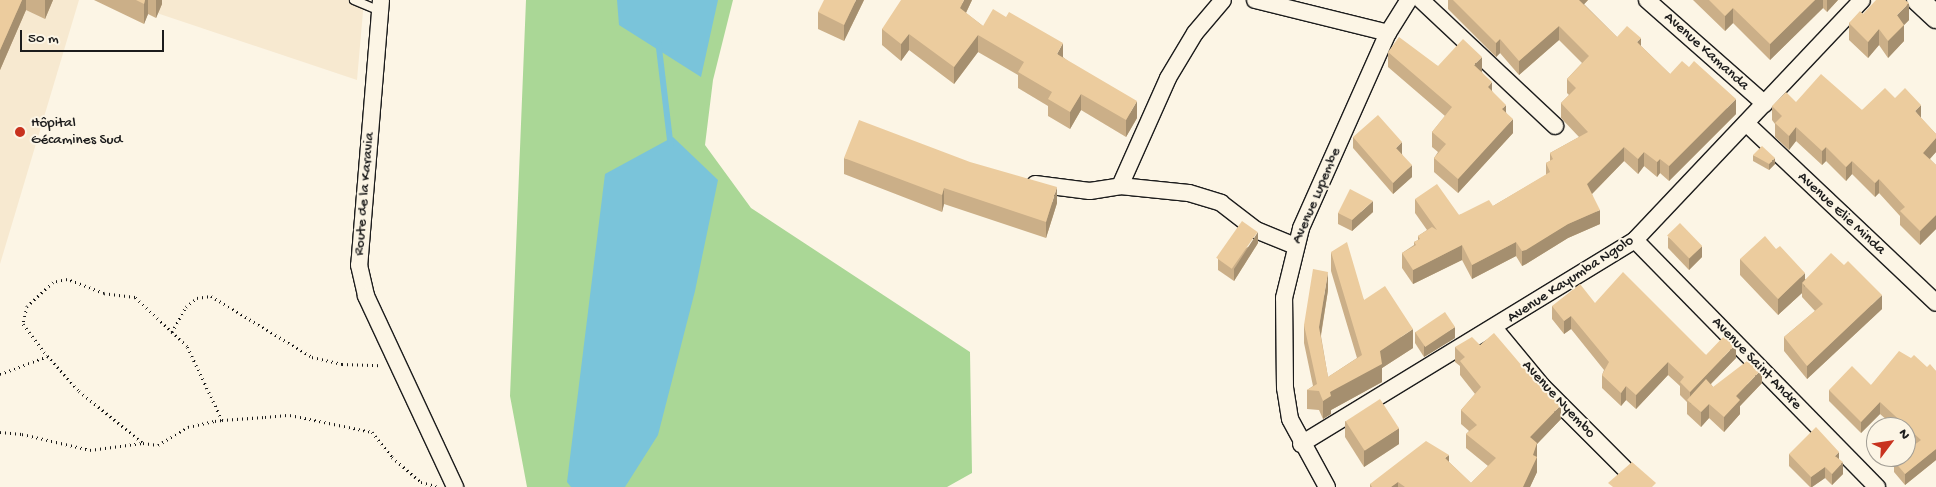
<!DOCTYPE html>
<meta charset="utf-8">
<style>
body{margin:0}
#map{position:relative;width:1936px;height:487px;overflow:hidden;background:#fcf5e5;font-family:"Gochi Hand",sans-serif}
div>[style]{position:absolute}
[style*='--x']{left:calc(var(--x)*1px);top:calc(var(--y)*1px);width:calc(var(--w)*1px);rotate:calc(var(--a)*1deg)}
.built>*{inset:0;background:#f7e9d0}
.green>*{inset:0;background:#aad796}
.water>*{inset:0;background:#7ac4da}
.stream>*{height:5.5px;margin:-2.75px;padding:0 2.75px;transform-origin:2.75px;border-radius:2.75px;background:#7ac4da}
.path>*{height:3px;margin-top:-1.5px;transform-origin:0;background:repeating-linear-gradient(90deg,#1c1c1c 0 1px,transparent 0 5px)}
.roads{filter:drop-shadow(1px 0 #1c1c1c) drop-shadow(-1px 0 #1c1c1c) drop-shadow(0 1px #1c1c1c) drop-shadow(0 -1px #1c1c1c)}
.lane>*{height:8px;margin:-4px;padding:0 4px;transform-origin:4px;border-radius:4px;background:#fcf5e5}
.street>*{height:16px;margin:-8px;padding:0 8px;transform-origin:8px;border-radius:8px;background:#fcf5e5}
.secondary>*{height:22px;margin:-11px;padding:0 11px;transform-origin:11px;border-radius:11px;background:#fcf5e5}
.wall>*{inset:0;background:#cbaf88}
.shaded-wall>*{inset:0;background:#a58f6f}
.building>*{inset:0;background:#eccc9e;transform-origin:0 0}
.dots>*{width:14px;height:14px;translate:-50% -50%;box-sizing:border-box;border:2px solid #fcf5e5;border-radius:50%}
span{translate:-50% -50%;white-space:nowrap;text-align:center;line-height:1.15;-webkit-text-stroke:4px #fcf5e5;paint-order:stroke}
.street-label{font-size:15px;color:#1c1c1c}
.poi-label{font-size:15px;color:#1c1c1c}
.left{translate:0 -50%;text-align:left}
.north{position:absolute;left:1866px;top:417px;width:50px;height:50px;box-sizing:border-box;background:#fcf5e5;border:1px solid #a29e95;border-radius:50%;rotate:59deg;font-size:14px;font-weight:700;line-height:20px;text-align:center;color:#1c1c1c}
.north::after{content:'';display:block;margin:auto;width:18px;height:22px;background:#c8321e;clip-path:polygon(50% 0,100% 100%,50% 72%,0 100%)}
.scale{position:absolute;left:20px;top:30px;width:144px;height:22px;box-sizing:border-box;border:2px solid #1c1c1c;border-top:0;padding-left:6px;font-size:15px;line-height:18px;white-space:nowrap;color:#1c1c1c;-webkit-text-stroke:4px #fcf5e5;paint-order:stroke}
</style>
<div id="map">
<div class="built">
<div style="clip-path:polygon(0 0,79px 0,0 264px)"></div>
<div style="clip-path:polygon(118px 0,364px 0,357px 80px)"></div>
</div>
<div class="green">
<div style="clip-path:polygon(526px 0,733px 0,713px 80px,705px 145px,751px 208px,970px 352px,972px 473px,947px 487px,527px 487px,510px 396px)"></div>
</div>
<div class="water">
<div style="clip-path:polygon(617px 0,718px 0,701px 77px,619px 25px)"></div>
<div style="clip-path:polygon(673px 137px,718px 180px,695px 291px,658px 435px,625px 487px,571px 487px,567px 482px,605px 174px)"></div>
</div>
<div class="stream">
<div style="--x:659;--y:44;--w:101;--a:83.2"></div>
</div>
<div class="path">
<div style="--x:172;--y:332;--w:29;--a:-61"></div>
<div style="--x:186;--y:307;--w:14;--a:-39"></div>
<div style="--x:197;--y:298;--w:14;--a:-8"></div>
<div style="--x:211;--y:296;--w:118;--a:31.1"></div>
<div style="--x:312;--y:357;--w:31;--a:13"></div>
<div style="--x:342;--y:364;--w:38;--a:2"></div>
<div style="--x:0;--y:374;--w:51;--a:-20.6"></div>
<div style="--x:222;--y:420;--w:82;--a:-115.3"></div>
<div style="--x:187;--y:346;--w:71;--a:-136.7"></div>
<div style="--x:135;--y:297;--w:31;--a:-173"></div>
<div style="--x:104;--y:293;--w:40;--a:-159"></div>
<div style="--x:67;--y:279;--w:14;--a:168"></div>
<div style="--x:53;--y:282;--w:35;--a:137"></div>
<div style="--x:27;--y:306;--w:18;--a:103"></div>
<div style="--x:23;--y:324;--w:35;--a:53"></div>
<div style="--x:44;--y:352;--w:52;--a:48.1"></div>
<div style="--x:79;--y:391;--w:82;--a:39.1"></div>
<div style="--x:143;--y:443;--w:15;--a:8"></div>
<div style="--x:158;--y:445;--w:35;--a:-31"></div>
<div style="--x:188;--y:427;--w:28;--a:-13"></div>
<div style="--x:215;--y:421;--w:7;--a:-8"></div>
<div style="--x:222;--y:420;--w:43;--a:-4"></div>
<div style="--x:265;--y:417;--w:25;--a:-5"></div>
<div style="--x:290;--y:415;--w:84;--a:11.7"></div>
<div style="--x:372;--y:432;--w:32;--a:51"></div>
<div style="--x:392;--y:457;--w:38;--a:41"></div>
<div style="--x:421;--y:482;--w:16;--a:15"></div>
<div style="--x:0;--y:432;--w:22;--a:5"></div>
<div style="--x:22;--y:434;--w:70;--a:13.2"></div>
<div style="--x:90;--y:450;--w:53;--a:-7.5"></div>
</div>
<div class="roads">
<div class="lane">
<div style="--x:354;--y:0;--w:28;--a:23"></div>
</div>
<div class="street">
<div style="--x:381;--y:0;--w:266;--a:94.7"></div>
<div style="--x:359;--y:265;--w:32;--a:77"></div>
<div style="--x:366;--y:296;--w:211;--a:65"></div>
<div style="--x:1255;--y:0;--w:137;--a:13.9"></div>
<div style="--x:1421;--y:0;--w:184;--a:43.2"></div>
<div style="--x:1647;--y:0;--w:157;--a:41.4"></div>
<div style="--x:1747;--y:124;--w:260;--a:43.4"></div>
<div style="--x:1035;--y:184;--w:55;--a:7.3"></div>
<div style="--x:1090;--y:191;--w:30;--a:-9"></div>
<div style="--x:1120;--y:186;--w:69;--a:5.8"></div>
<div style="--x:1189;--y:193;--w:34;--a:17"></div>
<div style="--x:1221;--y:203;--w:44;--a:37.6"></div>
<div style="--x:1256;--y:230;--w:42;--a:22.3"></div>
<div style="--x:1120;--y:186;--w:118;--a:-66"></div>
<div style="--x:1168;--y:78;--w:52;--a:-59"></div>
<div style="--x:1195;--y:33;--w:43;--a:-49.7"></div>
<div style="--x:1635;--y:240;--w:346;--a:45.6"></div>
<div style="--x:1495;--y:329;--w:75;--a:50.4"></div>
<div style="--x:1543;--y:387;--w:115;--a:45"></div>
<div style="--x:1301;--y:444;--w:391;--a:-31.4"></div>
<div style="--x:1635;--y:240;--w:330;--a:-46.6"></div>
<div style="--x:1327;--y:487;--w:77;--a:-118.6"></div>
<div style="--x:1290;--y:419;--w:31;--a:-99"></div>
<div style="--x:1285;--y:388;--w:90;--a:-90.6"></div>
<div style="--x:1284;--y:298;--w:72;--a:-76.3"></div>
<div style="--x:1301;--y:228;--w:214;--a:-66"></div>
<div style="--x:1388;--y:33;--w:39;--a:-58"></div>
</div>
<div class="secondary">
<div style="--x:1918;--y:0;--w:25;--a:43"></div>
</div>
</div>
<div class="wall">
<div style="clip-path:polygon(0 0,53px 0,45px 19px,26px 10px,0 70px)"></div>
<div style="clip-path:polygon(94px 0,162px 0,162px 4px,156px 18px,148px 14px,144px 24px)"></div>
<div style="clip-path:polygon(864px 0,844px 41px,818px 29px,818px 12px)"></div>
<div style="clip-path:polygon(972px 0,966px 13px,983px 26px,1063px 57px,1137px 118px,1126px 137px,1081px 110px,1070px 129px,1048px 116px,1048px 106px,1018px 88px,1018px 75px,978px 52px,954px 84px,909px 50px,901px 61px,882px 45px,882px 29px)"></div>
<div style="clip-path:polygon(1448px 0,1588px 0,1584px 4px,1617px 37px,1641px 46px,1670px 74px,1736px 114px,1669px 181px,1660px 173px,1657px 177px,1644px 166px,1638px 174px,1624px 161px,1592px 194px,1600px 224px,1568px 238px,1526px 264px,1522px 266px,1516px 256px,1472px 279px,1462px 260px,1413px 284px,1402px 268px,1402px 253px,1414px 245px,1414px 242px,1418px 240px,1418px 236px,1427px 230px,1415px 213px,1415px 199px,1459px 215px,1493px 206px,1546px 175px,1546px 163px,1550px 161px,1550px 153px,1579px 137px,1561px 118px,1561px 103px,1569px 95px,1567px 93px,1567px 79px,1582px 63px,1559px 40px,1519px 75px,1500px 53px,1496px 57px,1448px 9px)"></div>
<div style="clip-path:polygon(1693px 0,1838px 0,1827px 12px,1823px 8px,1770px 60px,1733px 23px,1725px 31px)"></div>
<div style="clip-path:polygon(1863px 14px,1909px 20px,1904px 25px,1904px 41px,1888px 58px,1879px 45px,1868px 58px,1849px 40px,1849px 23px)"></div>
<div style="clip-path:polygon(1388px 52px,1438px 66px,1482px 71px,1482px 72px,1492px 91px,1506px 112px,1513px 133px,1458px 193px,1434px 172px,1434px 158px,1438px 152px,1432px 147px,1432px 132px,1445px 116px,1388px 67px)"></div>
<div style="clip-path:polygon(1895px 98px,1921px 118px,1936px 134px,1936px 152px,1930px 159px,1936px 165px,1936px 229px,1920px 245px,1900px 225px,1900px 216px,1879px 193px,1875px 197px,1852px 174px,1846px 181px,1826px 161px,1822px 165px,1796px 141px,1789px 150px,1775px 137px,1775px 124px,1772px 120px,1772px 106px,1796px 102px,1862px 110px)"></div>
<div style="clip-path:polygon(1353px 137px,1402px 154px,1412px 177px,1393px 194px,1353px 148px)"></div>
<div style="clip-path:polygon(1753px 155px,1775px 164px,1769px 170px,1753px 161px)"></div>
<div style="clip-path:polygon(844px 158px,1057px 203px,1046px 238px,944px 204px,942px 212px,844px 174px)"></div>
<div style="clip-path:polygon(1373px 212px,1352px 231px,1338px 224px,1338px 213px)"></div>
<div style="clip-path:polygon(1668px 237px,1702px 257px,1689px 270px,1668px 248px)"></div>
<div style="clip-path:polygon(1258px 243px,1234px 281px,1218px 270px,1218px 259px)"></div>
<div style="clip-path:polygon(1331px 252px,1364px 300px,1413px 348px,1382px 368px,1382px 382px,1331px 410px,1331px 414px,1323px 419px,1319px 410px,1307px 409px,1307px 390px,1313px 386px,1304px 343px,1304px 325px,1328px 290px,1321px 336px,1328px 377px,1357px 358px,1331px 271px)"></div>
<div style="clip-path:polygon(1740px 259px,1805px 279px,1882px 309px,1807px 379px,1784px 351px,1784px 337px,1815px 311px,1802px 297px,1802px 293px,1778px 315px,1740px 275px)"></div>
<div style="clip-path:polygon(1595px 303px,1706px 355px,1736px 358px,1711px 384px,1713px 387px,1762px 383px,1740px 406px,1740px 414px,1724px 432px,1709px 418px,1701px 427px,1687px 414px,1687px 402px,1680px 395px,1680px 386px,1668px 375px,1636px 409px,1626px 400px,1621px 406px,1602px 388px,1602px 375px,1604px 370px,1571px 329px,1564px 334px,1552px 319px,1552px 306px)"></div>
<div style="clip-path:polygon(1415px 332px,1455px 338px,1424px 357px,1415px 343px)"></div>
<div style="clip-path:polygon(1480px 345px,1561px 419px,1537px 444px,1537px 472px,1530px 487px,1370px 487px,1370px 484px,1449px 462px,1471px 483px,1488px 466px,1466px 448px,1466px 434px,1469px 431px,1461px 424px,1461px 410px,1475px 394px,1460px 375px,1460px 366px,1455px 362px,1455px 347px)"></div>
<div style="clip-path:polygon(1927px 367px,1936px 371px,1936px 461px,1936px 460px,1905px 485px,1894px 472px,1894px 461px,1914px 445px,1906px 437px,1906px 427px,1895px 427px,1880px 414px,1861px 433px,1829px 401px,1829px 390px,1871px 385px)"></div>
<div style="clip-path:polygon(1345px 421px,1399px 444px,1364px 467px,1345px 437px)"></div>
<div style="clip-path:polygon(1789px 454px,1839px 459px,1843px 474px,1832px 485px,1825px 478px,1812px 487px,1810px 487px,1789px 466px)"></div>
</div>
<div class="shaded-wall">
<div style="clip-path:polygon(22px 0,26px 0,26px 10px,0 70px,0 50px)"></div>
<div style="clip-path:polygon(45px 0,53px 0,45px 19px)"></div>
<div style="clip-path:polygon(145px 0,148px 0,148px 14px,144px 24px,144px 4px)"></div>
<div style="clip-path:polygon(156px 0,162px 0,162px 4px,156px 18px)"></div>
<div style="clip-path:polygon(856px 0,864px 0,844px 41px,844px 25px)"></div>
<div style="clip-path:polygon(964px 0,972px 0,960px 25px,960px 8px)"></div>
<div style="clip-path:polygon(1577px 0,1588px 0,1577px 12px)"></div>
<div style="clip-path:polygon(1815px 0,1823px 0,1823px 8px,1770px 60px,1770px 44px)"></div>
<div style="clip-path:polygon(1827px 0,1838px 0,1827px 12px)"></div>
<div style="clip-path:polygon(1909px 3px,1909px 20px,1904px 25px,1904px 41px,1888px 58px,1888px 41px,1897px 15px)"></div>
<div style="clip-path:polygon(1733px 8px,1733px 23px,1725px 31px,1725px 16px)"></div>
<div style="clip-path:polygon(1559px 26px,1559px 40px,1519px 75px,1519px 61px)"></div>
<div style="clip-path:polygon(1879px 29px,1879px 45px,1868px 58px,1868px 42px)"></div>
<div style="clip-path:polygon(909px 34px,909px 50px,901px 61px,901px 44px)"></div>
<div style="clip-path:polygon(978px 35px,978px 52px,954px 84px,954px 67px)"></div>
<div style="clip-path:polygon(1641px 38px,1641px 52px,1637px 42px)"></div>
<div style="clip-path:polygon(1500px 39px,1500px 53px,1496px 57px,1496px 43px)"></div>
<div style="clip-path:polygon(1063px 43px,1063px 60px,1057px 54px)"></div>
<div style="clip-path:polygon(1482px 57px,1482px 71px,1474px 80px,1474px 65px)"></div>
<div style="clip-path:polygon(1492px 82px,1492px 97px,1488px 87px)"></div>
<div style="clip-path:polygon(1081px 94px,1081px 110px,1070px 129px,1070px 112px)"></div>
<div style="clip-path:polygon(1736px 99px,1736px 114px,1669px 181px,1669px 166px)"></div>
<div style="clip-path:polygon(1137px 101px,1137px 118px,1126px 137px,1126px 120px)"></div>
<div style="clip-path:polygon(1506px 105px,1506px 119px,1502px 109px)"></div>
<div style="clip-path:polygon(1921px 105px,1921px 119px,1915px 111px)"></div>
<div style="clip-path:polygon(1513px 119px,1513px 133px,1458px 193px,1458px 179px)"></div>
<div style="clip-path:polygon(1796px 127px,1796px 141px,1789px 150px,1789px 136px)"></div>
<div style="clip-path:polygon(1936px 138px,1936px 152px,1923px 166px,1923px 153px)"></div>
<div style="clip-path:polygon(1402px 142px,1402px 154px,1396px 159px,1396px 148px)"></div>
<div style="clip-path:polygon(1624px 147px,1624px 161px,1587px 199px,1587px 184px)"></div>
<div style="clip-path:polygon(1826px 147px,1826px 161px,1822px 165px,1822px 151px)"></div>
<div style="clip-path:polygon(1644px 152px,1644px 166px,1638px 174px,1638px 159px)"></div>
<div style="clip-path:polygon(1775px 158px,1775px 164px,1769px 170px,1769px 164px)"></div>
<div style="clip-path:polygon(1660px 159px,1660px 173px,1657px 177px,1657px 162px)"></div>
<div style="clip-path:polygon(1852px 161px,1852px 174px,1846px 181px,1846px 167px)"></div>
<div style="clip-path:polygon(1412px 165px,1412px 177px,1393px 194px,1393px 183px)"></div>
<div style="clip-path:polygon(1879px 179px,1879px 193px,1875px 197px,1875px 183px)"></div>
<div style="clip-path:polygon(1057px 187px,1057px 203px,1046px 238px,1046px 222px)"></div>
<div style="clip-path:polygon(944px 188px,944px 204px,942px 212px,942px 195px)"></div>
<div style="clip-path:polygon(1373px 201px,1373px 212px,1352px 231px,1352px 220px)"></div>
<div style="clip-path:polygon(1600px 210px,1600px 224px,1568px 238px,1526px 264px,1522px 266px,1522px 251px,1568px 224px)"></div>
<div style="clip-path:polygon(1936px 215px,1936px 229px,1920px 245px,1920px 231px)"></div>
<div style="clip-path:polygon(1258px 232px,1258px 243px,1234px 281px,1234px 269px)"></div>
<div style="clip-path:polygon(1516px 242px,1516px 256px,1472px 279px,1472px 265px)"></div>
<div style="clip-path:polygon(1462px 245px,1462px 260px,1413px 284px,1413px 270px)"></div>
<div style="clip-path:polygon(1702px 246px,1702px 257px,1689px 270px,1689px 258px)"></div>
<div style="clip-path:polygon(1328px 272px,1328px 290px,1319px 346px,1319px 327px)"></div>
<div style="clip-path:polygon(1805px 273px,1805px 287px,1802px 283px,1802px 293px,1778px 315px,1778px 299px)"></div>
<div style="clip-path:polygon(1882px 295px,1882px 309px,1807px 379px,1807px 366px)"></div>
<div style="clip-path:polygon(1571px 316px,1571px 329px,1564px 334px,1564px 321px)"></div>
<div style="clip-path:polygon(1455px 327px,1455px 338px,1424px 357px,1424px 346px)"></div>
<div style="clip-path:polygon(1413px 329px,1413px 348px,1382px 368px,1382px 382px,1331px 410px,1331px 414px,1323px 419px,1323px 401px,1330px 392px,1380px 351px)"></div>
<div style="clip-path:polygon(1736px 344px,1736px 358px,1691px 404px,1690px 402px,1690px 392px)"></div>
<div style="clip-path:polygon(1668px 362px,1668px 375px,1636px 409px,1636px 395px)"></div>
<div style="clip-path:polygon(1762px 369px,1762px 383px,1740px 406px,1740px 414px,1724px 432px,1724px 417px,1736px 396px)"></div>
<div style="clip-path:polygon(1626px 386px,1626px 400px,1621px 406px,1621px 393px)"></div>
<div style="clip-path:polygon(1880px 402px,1880px 414px,1861px 433px,1861px 422px)"></div>
<div style="clip-path:polygon(1709px 404px,1709px 418px,1701px 427px,1701px 412px)"></div>
<div style="clip-path:polygon(1561px 405px,1561px 419px,1537px 444px,1537px 472px,1530px 487px,1523px 487px,1530px 437px)"></div>
<div style="clip-path:polygon(1399px 428px,1399px 444px,1364px 467px,1364px 450px)"></div>
<div style="clip-path:polygon(1936px 449px,1936px 460px,1905px 485px,1905px 474px)"></div>
<div style="clip-path:polygon(1839px 452px,1839px 463px,1835px 456px)"></div>
<div style="clip-path:polygon(1449px 455px,1449px 470px,1445px 458px)"></div>
<div style="clip-path:polygon(1843px 462px,1843px 474px,1832px 485px,1832px 474px)"></div>
<div style="clip-path:polygon(1825px 467px,1825px 478px,1812px 487px,1811px 487px,1811px 477px)"></div>
<div style="clip-path:polygon(1398px 482px,1398px 487px,1391px 487px)"></div>
</div>
<div class="building">
<div style="clip-path:polygon(0 0,22px 0,0 50px)"></div>
<div style="clip-path:polygon(136px 0,145px 0,144px 4px)"></div>
<div style="clip-path:polygon(824px 0,856px 0,844px 25px,818px 12px)"></div>
<div style="clip-path:polygon(901px 0,964px 0,960px 8px,983px 26px,993px 9px,1006px 17px,1009px 12px,1063px 43px,1057px 54px,1137px 101px,1126px 120px,1081px 94px,1070px 112px,1048px 99px,1052px 92px,1018px 72px,1024px 62px,978px 35px,954px 67px,909px 34px,901px 44px,882px 29px)"></div>
<div style="clip-path:polygon(1453px 0,1579px 0,1617px 37px,1627px 26px,1641px 38px,1637px 42px,1670px 74px,1682px 61px,1689px 67px,1694px 61px,1736px 99px,1669px 166px,1660px 159px,1657px 162px,1644px 152px,1638px 159px,1624px 147px,1587px 184px,1600px 210px,1568px 224px,1526px 250px,1522px 251px,1516px 242px,1472px 265px,1462px 245px,1413px 270px,1402px 253px,1416px 245px,1414px 242px,1420px 239px,1418px 236px,1432px 227px,1437px 230px,1415px 199px,1437px 184px,1459px 215px,1489px 200px,1493px 206px,1550px 172px,1546px 163px,1553px 159px,1550px 153px,1588px 132px,1561px 103px,1576px 88px,1567px 79px,1589px 56px,1559px 26px,1519px 61px,1500px 39px,1496px 43px)"></div>
<div style="clip-path:polygon(1709px 0,1815px 0,1770px 44px,1733px 8px,1725px 16px)"></div>
<div style="clip-path:polygon(1876px 0,1905px 0,1909px 3px,1897px 15px,1904px 25px,1888px 41px,1879px 29px,1868px 42px,1849px 23px,1860px 11px,1863px 14px)"></div>
<div style="clip-path:polygon(1399px 37px,1438px 66px,1463px 39px,1482px 57px,1474px 65px,1492px 82px,1488px 87px,1506px 105px,1502px 109px,1513px 119px,1458px 179px,1434px 158px,1446px 144px,1432px 132px,1452px 107px,1388px 52px)"></div>
<div style="clip-path:polygon(1821px 74px,1862px 110px,1885px 88px,1895px 98px,1905px 88px,1921px 105px,1915px 111px,1936px 134px,1936px 138px,1923px 153px,1936px 165px,1936px 215px,1920px 231px,1900px 211px,1905px 207px,1879px 179px,1875px 183px,1852px 161px,1846px 167px,1826px 147px,1822px 151px,1796px 127px,1789px 136px,1775px 123px,1782px 116px,1772px 106px,1786px 92px,1796px 102px)"></div>
<div style="clip-path:polygon(1378px 115px,1402px 142px,1396px 148px,1412px 165px,1393px 183px,1353px 137px)"></div>
<div style="clip-path:polygon(859px 120px,970px 162px,1057px 187px,1046px 222px,944px 188px,942px 195px,844px 158px)"></div>
<div style="clip-path:polygon(1762px 146px,1775px 158px,1769px 164px,1753px 155px)"></div>
<div style="clip-path:polygon(1350px 189px,1373px 201px,1352px 220px,1338px 213px)"></div>
<div style="left:1242px;top:221px;width:19px;height:45px;rotate:35deg"></div>
<div style="left:1680px;top:223px;width:32px;height:18px;rotate:46deg"></div>
<div style="clip-path:polygon(1765px 236px,1776px 249px,1780px 246px,1805px 273px,1778px 299px,1740px 259px)"></div>
<div style="clip-path:polygon(1347px 242px,1364px 300px,1385px 286px,1413px 329px,1380px 351px,1382px 364px,1330px 392px,1331px 396px,1323px 401px,1319px 391px,1307px 390px,1317px 384px,1304px 325px,1313px 269px,1328px 272px,1319px 327px,1328px 377px,1362px 355px,1331px 252px)"></div>
<div style="clip-path:polygon(1831px 253px,1844px 265px,1848px 261px,1882px 295px,1807px 366px,1784px 337px,1823px 304px,1802px 283px)"></div>
<div style="clip-path:polygon(1623px 272px,1706px 355px,1726px 334px,1736px 344px,1690px 392px,1680px 382px,1684px 377px,1668px 362px,1636px 395px,1626px 386px,1621px 393px,1602px 375px,1609px 362px,1571px 316px,1564px 321px,1552px 306px,1580px 284px,1595px 303px)"></div>
<div style="left:1445px;top:312px;width:18px;height:36px;rotate:56deg"></div>
<div style="clip-path:polygon(1494px 333px,1534px 380px,1561px 405px,1530px 437px,1537px 443px,1533px 455px,1537px 457px,1523px 487px,1405px 487px,1398px 482px,1391px 487px,1372px 487px,1370px 484px,1426px 441px,1449px 455px,1445px 458px,1471px 483px,1496px 458px,1466px 434px,1477px 425px,1461px 410px,1481px 387px,1460px 361px,1465px 357px,1455px 347px,1472px 337px,1480px 345px)"></div>
<div style="clip-path:polygon(1899px 351px,1911px 358px,1914px 355px,1927px 367px,1930px 364px,1936px 371px,1936px 449px,1905px 474px,1894px 461px,1899px 457px,1906px 457px,1906px 451px,1921px 440px,1880px 402px,1861px 422px,1829px 390px,1852px 366px,1871px 385px)"></div>
<div style="clip-path:polygon(1751px 358px,1762px 369px,1736px 396px,1740px 400px,1724px 417px,1709px 404px,1701px 412px,1687px 400px,1706px 379px,1713px 387px)"></div>
<div style="left:1380px;top:399px;width:35px;height:41px;rotate:57deg"></div>
<div style="clip-path:polygon(1816px 427px,1839px 452px,1835px 456px,1843px 462px,1832px 474px,1825px 467px,1811px 477px,1789px 454px)"></div>
<div style="clip-path:polygon(1632px 462px,1656px 483px,1652px 487px,1613px 487px,1608px 483px)"></div>
</div>
<div class="dots">
<div style="left:20px;top:132px;background:#c8321e"></div>
</div>
<div class="street-label">
<span style="left:1706px;top:52px;rotate:42deg">Avenue Kamanda</span>
<span style="left:365px;top:194px;rotate:-85deg">Route de la Karavia</span>
<span style="left:1317px;top:196px;rotate:-67deg">Avenue Lupembe</span>
<span style="left:1841px;top:214px;rotate:43deg">Avenue Elie Minda</span>
<span style="left:1571px;top:280px;rotate:-33deg">Avenue Kayumba Ngolo</span>
<span style="left:1756px;top:364px;rotate:46deg">Avenue Saint Andre</span>
<span style="left:1558px;top:400px;rotate:47deg">Avenue Nyembo</span>
</div>
<div class="poi-label">
<span class="left" style="left:31px;top:132px">Hôpital<br>Gécamines Sud</span>
</div>
<div class="north">N</div>
<div class="scale">50 m</div>
</div>
